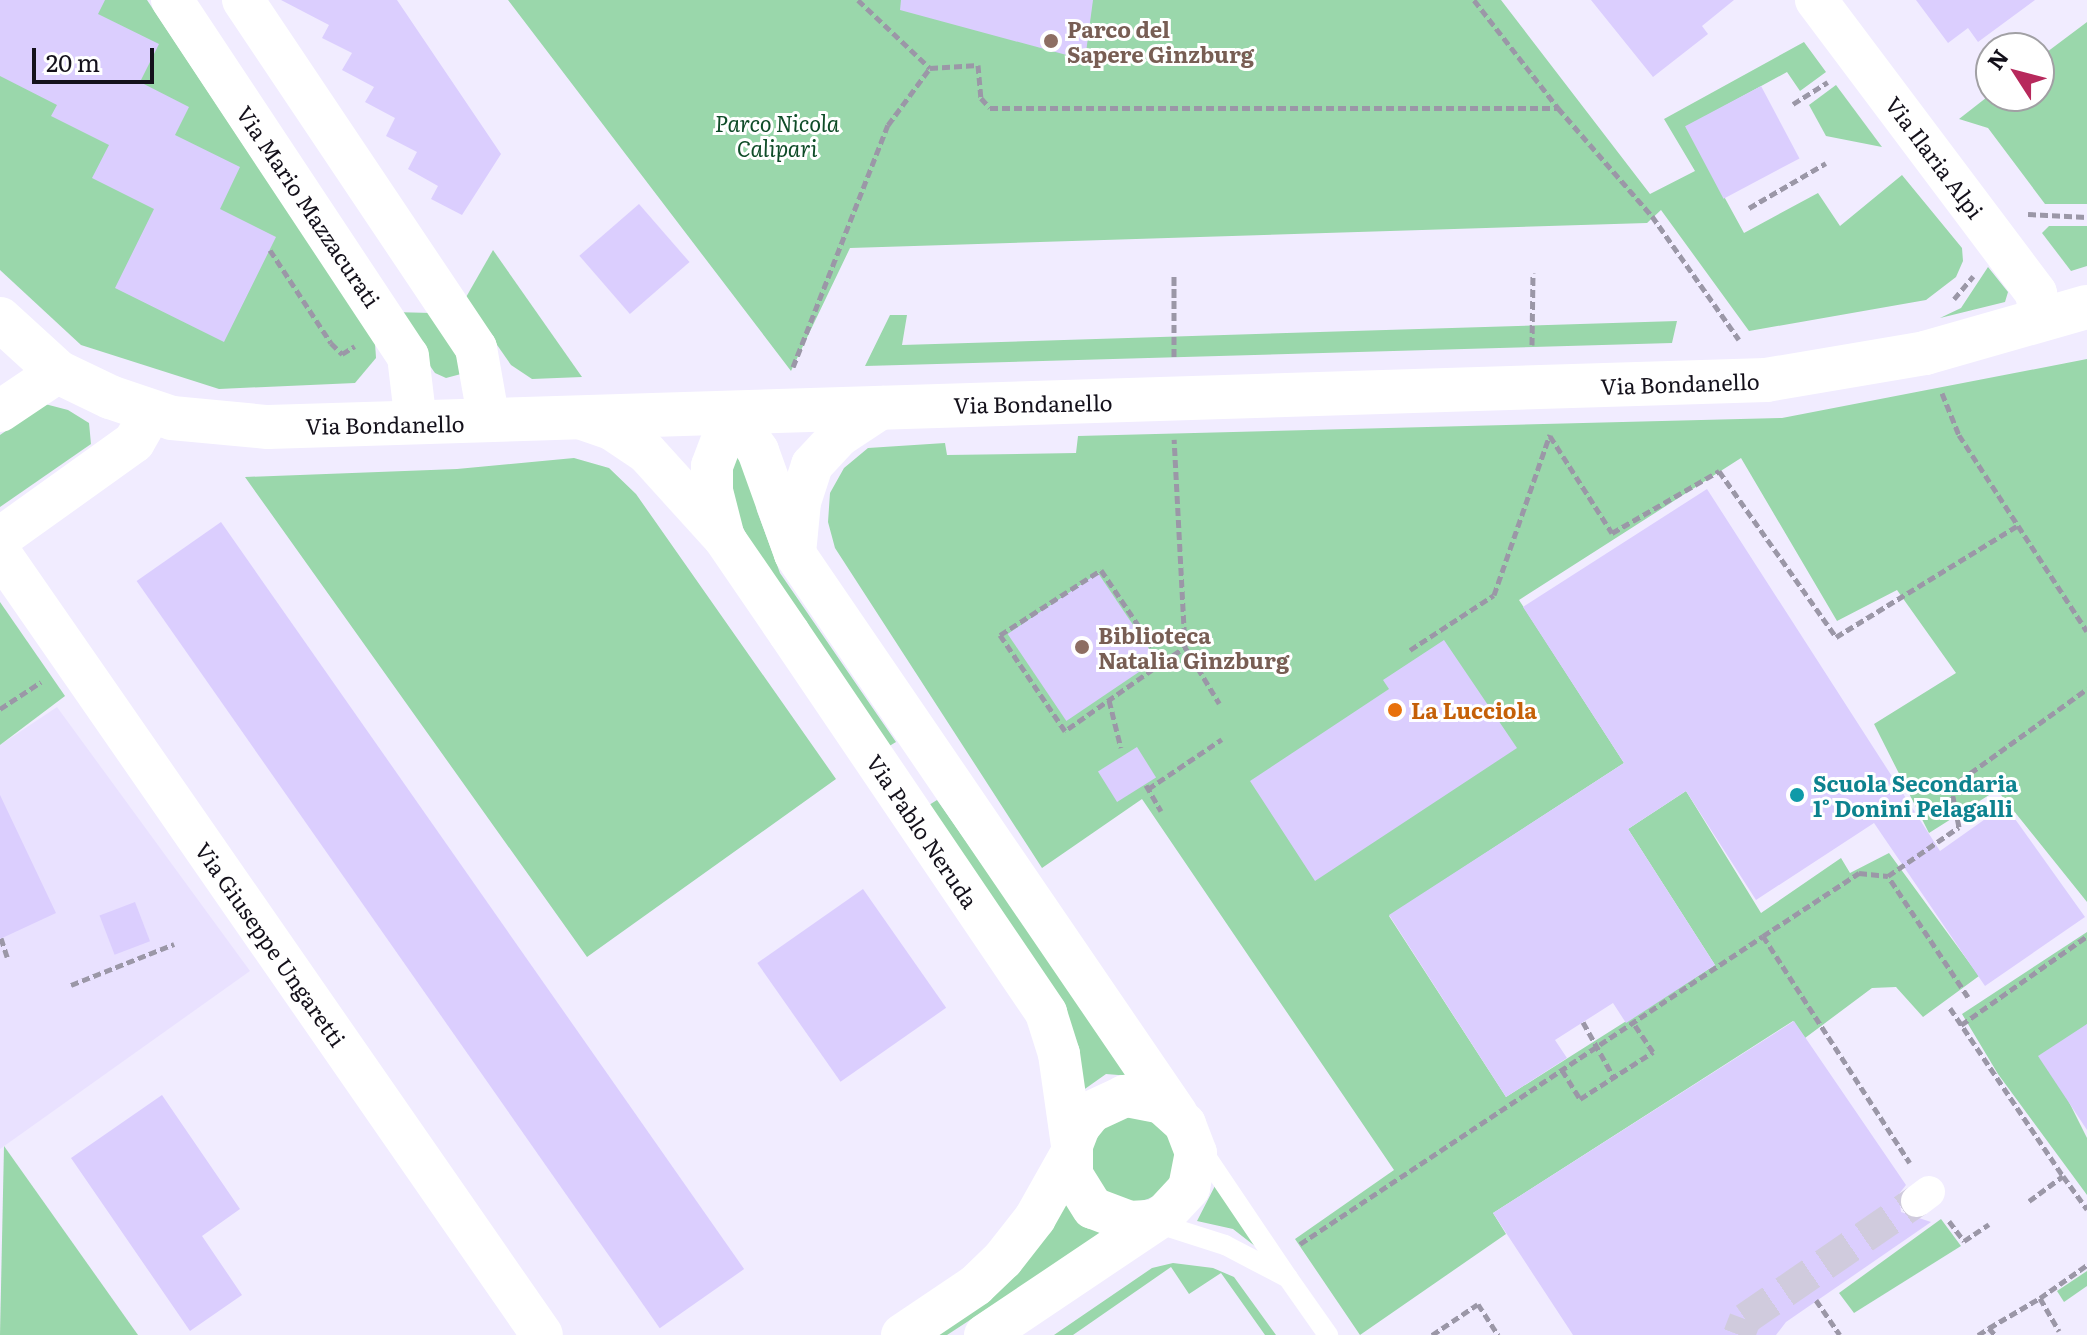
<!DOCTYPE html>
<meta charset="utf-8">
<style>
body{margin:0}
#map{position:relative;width:2087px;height:1335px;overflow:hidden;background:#f1ecff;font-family:Literata,serif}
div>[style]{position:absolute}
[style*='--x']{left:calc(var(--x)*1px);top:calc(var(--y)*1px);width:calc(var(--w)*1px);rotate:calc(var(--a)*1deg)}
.built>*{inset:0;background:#e9e1ff}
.green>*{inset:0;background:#9ad7ab}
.round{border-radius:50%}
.building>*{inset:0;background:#dbcefe;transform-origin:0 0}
.pedestrian-tunnel>*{height:32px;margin-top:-16px;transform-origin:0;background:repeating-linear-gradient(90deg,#d0cbdd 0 32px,transparent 0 48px)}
.path>*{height:5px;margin-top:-2.5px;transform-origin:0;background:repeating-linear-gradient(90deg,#9b97a7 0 8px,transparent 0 12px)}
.service>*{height:20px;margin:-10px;padding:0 10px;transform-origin:10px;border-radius:10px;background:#fff}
.pedestrian>*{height:32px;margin:-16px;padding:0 16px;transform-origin:16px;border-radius:16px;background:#fff}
.minor>*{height:42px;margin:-21px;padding:0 21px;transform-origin:21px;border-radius:21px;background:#fff}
.tertiary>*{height:44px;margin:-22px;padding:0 22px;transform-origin:22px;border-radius:22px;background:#fff}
.dots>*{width:22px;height:22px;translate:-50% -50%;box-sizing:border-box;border:4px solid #fff;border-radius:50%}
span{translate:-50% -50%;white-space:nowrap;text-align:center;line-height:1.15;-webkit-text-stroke:6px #fff;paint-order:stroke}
.education-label{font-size:22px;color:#785e54;font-weight:700}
.left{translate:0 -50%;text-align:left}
.park-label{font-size:22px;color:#0f4c28;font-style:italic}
.street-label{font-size:22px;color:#14111b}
.food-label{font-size:22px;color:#c56008;font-weight:700}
.culture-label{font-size:22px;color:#0d838f;font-weight:700}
.north{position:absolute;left:1975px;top:32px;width:80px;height:80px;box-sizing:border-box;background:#fff;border:2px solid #a1a0a4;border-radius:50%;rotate:306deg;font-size:22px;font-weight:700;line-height:32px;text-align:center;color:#14111b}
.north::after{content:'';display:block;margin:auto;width:28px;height:36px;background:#b7295c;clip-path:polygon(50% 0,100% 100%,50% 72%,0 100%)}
.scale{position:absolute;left:32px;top:48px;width:122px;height:36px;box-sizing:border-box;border:4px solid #14111b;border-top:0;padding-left:10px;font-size:24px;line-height:28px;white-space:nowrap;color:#14111b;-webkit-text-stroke:6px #fff;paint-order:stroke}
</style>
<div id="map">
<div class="built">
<div style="clip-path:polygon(57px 707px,250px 971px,0 1149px,0 745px)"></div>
</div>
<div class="green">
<div style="clip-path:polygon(0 0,147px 0,375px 343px,376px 358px,355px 383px,219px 389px,81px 345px,0 270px)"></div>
<div style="clip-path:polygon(508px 0,1501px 0,1650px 194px,1695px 171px,1664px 119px,1804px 42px,1826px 72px,1800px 91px,1787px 72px,1686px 127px,1744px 233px,1818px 193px,1840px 226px,1902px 175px,1962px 248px,1963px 261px,1956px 277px,1926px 300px,1749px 331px,1661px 210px,1647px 223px,850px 248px,791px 371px)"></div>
<div style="clip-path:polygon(2087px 22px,2087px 204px,2045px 204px,1988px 128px,1959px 119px,1991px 94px,2039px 96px,2039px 58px)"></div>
<div style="clip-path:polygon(1836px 85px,1882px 147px,1826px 136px,1809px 105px)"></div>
<div style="clip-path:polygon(2049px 226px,2087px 226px,2087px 266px,2071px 271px,2042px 233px)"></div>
<div style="clip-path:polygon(493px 250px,582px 377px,532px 379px,511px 365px,465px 299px)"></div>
<div style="clip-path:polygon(1988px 267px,2008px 292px,2005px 302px,1940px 318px,1961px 308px)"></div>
<div style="clip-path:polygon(392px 312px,432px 313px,466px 367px,461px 374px,446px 378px,435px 373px)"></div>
<div style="clip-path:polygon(890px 315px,907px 315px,902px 345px,1677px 321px,1672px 343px,865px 366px)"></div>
<div style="clip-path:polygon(2087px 359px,2087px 902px,1997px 790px,1929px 833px,1874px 724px,1956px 673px,1897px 590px,1837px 621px,1741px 458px,1519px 600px,1624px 763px,1389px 916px,1506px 1097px,1715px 965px,1628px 829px,1686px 791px,1761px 913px,1841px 858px,1850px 873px,1889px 853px,1979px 976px,1923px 1017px,1896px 987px,1872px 988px,1805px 1038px,1793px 1021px,1493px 1213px,1506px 1234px,1360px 1335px,1295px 1239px,1394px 1170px,1142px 799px,1042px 868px,835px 548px,828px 522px,830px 493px,844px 468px,868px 448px,945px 443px,947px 455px,1076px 453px,1078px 436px,1782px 418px)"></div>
<div style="clip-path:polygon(45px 404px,68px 410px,89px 423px,91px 444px,0 507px,0 435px)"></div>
<div style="clip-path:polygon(745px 448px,757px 511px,780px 573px,896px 742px,886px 748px,771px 582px,739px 520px,722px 458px)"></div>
<div style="clip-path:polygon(574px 458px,609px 468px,636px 494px,836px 779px,587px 957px,245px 477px,457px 469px)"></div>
<div style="clip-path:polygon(0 602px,65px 696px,0 745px)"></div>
<div style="clip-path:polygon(937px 800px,1131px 1076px,1106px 1074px,1082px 1091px,929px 805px)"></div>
<div style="clip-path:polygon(2087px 932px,2087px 1024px,2069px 1102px,2087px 1138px,2087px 1195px,1998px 1074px,1962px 1014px)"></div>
<div class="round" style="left:1089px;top:1116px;width:86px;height:86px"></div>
<div style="clip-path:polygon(4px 1146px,138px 1335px,0 1335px)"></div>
<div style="clip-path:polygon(1217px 1182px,1269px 1257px,1233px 1229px,1197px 1221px)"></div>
<div style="clip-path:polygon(1065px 1199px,1105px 1232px,947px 1335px,929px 1335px)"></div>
<div style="clip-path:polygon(1941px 1219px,1961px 1246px,1854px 1313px,1839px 1293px)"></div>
<div style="clip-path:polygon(1173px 1263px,1213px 1268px,1234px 1277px,1276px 1335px,1265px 1335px,1221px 1273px,1189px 1294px,1171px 1267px,1073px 1335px,1054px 1335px,1152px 1268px)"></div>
<div style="clip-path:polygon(2087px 1271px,2087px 1286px,2064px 1302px,2057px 1291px)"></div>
</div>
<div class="building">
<div style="clip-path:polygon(0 0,105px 0,98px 14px,159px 44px,140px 82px,189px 107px,175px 135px,240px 167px,220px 209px,276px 237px,224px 342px,115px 288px,154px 209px,92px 178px,109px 145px,51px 116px,57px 105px,0 76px)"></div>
<div style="clip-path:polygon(281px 0,397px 0,501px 154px,462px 215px,431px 199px,438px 186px,408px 169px,417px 152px,386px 136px,395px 118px,365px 102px,374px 87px,342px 70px,352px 53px,322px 38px,329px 25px)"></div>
<div style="clip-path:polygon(901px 0,1093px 0,1085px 60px,900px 10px)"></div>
<div style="clip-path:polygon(1591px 0,1734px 0,1702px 26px,1708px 34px,1653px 77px)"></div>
<div style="clip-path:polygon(1916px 0,2035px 0,1978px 42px,1968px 28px,1948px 43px)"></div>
<div style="left:1761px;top:86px;width:82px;height:86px;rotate:62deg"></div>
<div style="left:639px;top:204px;width:77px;height:79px;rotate:49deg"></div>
<div style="clip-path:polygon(1707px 489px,1940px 851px,2005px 805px,2085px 917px,1985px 986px,1874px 823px,1756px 900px,1686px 791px,1628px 829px,1715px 965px,1626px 1023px,1613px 1003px,1555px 1040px,1567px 1058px,1506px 1097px,1389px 915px,1624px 763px,1523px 607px)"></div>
<div style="left:221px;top:522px;width:912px;height:103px;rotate:55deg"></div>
<div style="left:1098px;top:573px;width:105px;height:109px;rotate:56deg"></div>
<div style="clip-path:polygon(1444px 640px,1517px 748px,1315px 881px,1250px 781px,1389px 689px,1383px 680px)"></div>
<div style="left:1137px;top:747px;width:36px;height:46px;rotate:58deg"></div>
<div style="clip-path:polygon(0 795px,56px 913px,0 939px)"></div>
<div style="left:863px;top:889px;width:145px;height:129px;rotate:55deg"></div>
<div style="left:135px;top:902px;width:42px;height:38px;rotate:69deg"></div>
<div style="clip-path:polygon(1794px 1021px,1906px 1185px,1899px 1194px,1901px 1212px,1931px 1222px,1786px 1322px,1776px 1335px,1573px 1335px,1493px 1213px)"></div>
<div style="clip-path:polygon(2087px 1024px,2087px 1130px,2038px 1056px)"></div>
<div style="clip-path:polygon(162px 1095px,240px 1209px,202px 1236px,242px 1295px,190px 1331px,71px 1158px)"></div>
</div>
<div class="pedestrian-tunnel">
<div style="--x:1739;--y:1335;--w:17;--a:-69"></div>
<div style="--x:1745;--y:1319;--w:209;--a:-34.5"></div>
</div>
<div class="path">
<div style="--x:858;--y:0;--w:99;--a:43.4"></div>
<div style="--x:930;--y:68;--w:48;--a:-3.6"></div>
<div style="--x:978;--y:65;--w:33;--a:85"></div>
<div style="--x:981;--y:98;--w:13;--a:48"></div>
<div style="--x:990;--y:108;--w:567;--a:0"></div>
<div style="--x:1474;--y:0;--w:137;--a:52.1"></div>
<div style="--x:1558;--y:108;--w:143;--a:49"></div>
<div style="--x:1652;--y:216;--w:151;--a:54.9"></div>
<div style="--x:1793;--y:104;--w:41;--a:-32.2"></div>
<div style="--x:1749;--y:208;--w:89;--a:-30.3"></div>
<div style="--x:2028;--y:214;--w:59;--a:2.9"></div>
<div style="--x:270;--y:250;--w:111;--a:56.7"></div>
<div style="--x:331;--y:343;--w:16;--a:45"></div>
<div style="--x:342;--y:354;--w:15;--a:-32"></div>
<div style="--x:1954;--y:299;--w:30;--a:-50"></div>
<div style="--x:1532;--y:345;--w:72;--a:-89.2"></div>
<div style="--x:1174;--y:357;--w:81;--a:-90"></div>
<div style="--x:793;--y:367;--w:260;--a:-68.6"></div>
<div style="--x:888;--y:125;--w:71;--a:-53.6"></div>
<div style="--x:1942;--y:393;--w:45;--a:68"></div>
<div style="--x:1959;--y:435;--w:234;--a:56.9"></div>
<div style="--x:1550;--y:436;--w:115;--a:57.4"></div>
<div style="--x:1612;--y:533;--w:124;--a:-30.1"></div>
<div style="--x:1719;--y:471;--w:203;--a:54.8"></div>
<div style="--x:1836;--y:637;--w:212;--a:-31.5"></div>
<div style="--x:1101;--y:570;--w:111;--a:56"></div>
<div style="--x:1163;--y:662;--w:120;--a:144.9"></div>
<div style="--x:1065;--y:731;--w:116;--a:-124.1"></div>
<div style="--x:1000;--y:635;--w:120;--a:-32.8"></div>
<div style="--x:1185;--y:647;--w:66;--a:58.7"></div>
<div style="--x:1410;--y:650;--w:100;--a:-33.2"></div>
<div style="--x:1494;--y:595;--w:170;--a:-70.8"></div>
<div style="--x:1163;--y:662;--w:27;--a:-34"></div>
<div style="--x:1185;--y:647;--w:208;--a:-93"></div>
<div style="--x:1109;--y:700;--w:49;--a:76"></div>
<div style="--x:0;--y:709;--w:49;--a:-33.4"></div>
<div style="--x:1146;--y:785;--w:30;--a:60"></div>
<div style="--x:1148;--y:789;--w:89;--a:-34"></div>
<div style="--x:1763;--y:936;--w:115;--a:-33.3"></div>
<div style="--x:1859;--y:873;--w:29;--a:6"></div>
<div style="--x:1;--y:938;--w:20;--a:72"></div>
<div style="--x:71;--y:985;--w:111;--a:-21.7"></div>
<div style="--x:1968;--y:997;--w:145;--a:-123.5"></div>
<div style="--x:1888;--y:876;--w:86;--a:-34.6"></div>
<div style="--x:1959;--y:827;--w:41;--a:-101.3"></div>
<div style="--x:1951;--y:787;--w:168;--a:-35.8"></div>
<div style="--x:1950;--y:1008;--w:202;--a:56.1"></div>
<div style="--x:1583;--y:1022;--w:62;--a:60.9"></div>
<div style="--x:1961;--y:1025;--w:154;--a:-35.2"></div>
<div style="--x:1562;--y:1070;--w:34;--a:58"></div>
<div style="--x:1580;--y:1099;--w:87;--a:-32.8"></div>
<div style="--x:1653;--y:1052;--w:36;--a:-124"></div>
<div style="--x:2029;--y:1201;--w:42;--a:-36.3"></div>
<div style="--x:2063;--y:1176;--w:41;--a:54"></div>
<div style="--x:1949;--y:1221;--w:25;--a:53"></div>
<div style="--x:1964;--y:1241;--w:30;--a:-34"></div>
<div style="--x:1300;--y:1244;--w:556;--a:-33.63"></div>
<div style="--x:1763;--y:936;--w:270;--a:57.1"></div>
<div style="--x:2040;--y:1298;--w:57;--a:-35.1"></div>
<div style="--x:1816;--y:1300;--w:42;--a:55.6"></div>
<div style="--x:1989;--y:1328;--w:59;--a:-30.5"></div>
<div style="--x:2040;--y:1298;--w:38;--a:60"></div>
<div style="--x:1432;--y:1335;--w:55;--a:-34"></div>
<div style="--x:1478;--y:1304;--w:37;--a:57"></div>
<div style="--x:1978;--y:1335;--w:13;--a:-32"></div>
<div style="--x:1989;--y:1328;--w:9;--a:49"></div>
</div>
<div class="service">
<div style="--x:1156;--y:1223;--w:72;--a:17.7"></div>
<div style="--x:1225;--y:1245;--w:71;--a:27.6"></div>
<div style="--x:1288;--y:1278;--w:159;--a:-124"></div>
<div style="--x:1288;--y:1278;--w:70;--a:54.9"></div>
</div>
<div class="pedestrian">
<div style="--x:1917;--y:1201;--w:15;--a:-37"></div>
</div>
<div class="minor">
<div style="--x:172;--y:0;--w:427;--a:56.5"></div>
<div style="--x:408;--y:356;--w:67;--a:83.2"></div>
<div style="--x:243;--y:0;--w:419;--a:56.2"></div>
<div style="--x:476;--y:348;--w:74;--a:79.9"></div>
<div style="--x:1816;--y:0;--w:366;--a:53.1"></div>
<div style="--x:2036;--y:293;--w:27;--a:80"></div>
<div style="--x:0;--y:411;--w:70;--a:-33.9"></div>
<div style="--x:579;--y:418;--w:36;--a:19"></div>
<div style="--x:613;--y:430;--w:40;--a:34"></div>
<div style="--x:646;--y:452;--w:116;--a:47.8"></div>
<div style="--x:724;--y:538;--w:115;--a:55.6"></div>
<div style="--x:789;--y:633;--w:459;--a:55.9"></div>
<div style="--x:1046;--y:1013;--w:43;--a:72.4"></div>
<div style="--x:1059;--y:1054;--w:92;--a:81.9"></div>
<div style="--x:0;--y:538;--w:165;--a:-35.6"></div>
<div style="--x:134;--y:442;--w:34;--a:-60"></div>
<div style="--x:724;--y:538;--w:49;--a:-104.3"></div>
<div style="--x:712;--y:491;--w:25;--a:-90"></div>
<div style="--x:712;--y:466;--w:57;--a:-69.3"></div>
<div style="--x:732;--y:413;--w:46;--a:55.6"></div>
<div style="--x:758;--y:451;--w:109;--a:70.2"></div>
<div style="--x:795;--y:554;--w:678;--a:55.7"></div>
<div style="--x:0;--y:553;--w:951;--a:55.27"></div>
<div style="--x:795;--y:553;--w:51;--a:-84.4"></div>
<div style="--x:800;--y:502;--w:39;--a:-72"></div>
<div style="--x:812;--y:465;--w:40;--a:-47"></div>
<div style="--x:839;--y:436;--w:53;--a:-33.4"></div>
<div style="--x:902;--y:1335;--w:89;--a:-34"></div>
<div style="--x:976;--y:1285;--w:37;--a:-44"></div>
<div style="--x:1003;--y:1259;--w:52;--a:-52"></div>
<div style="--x:1035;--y:1218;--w:71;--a:-60.6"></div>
<div style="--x:985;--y:1335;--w:217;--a:-33.9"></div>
<div style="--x:1165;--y:1214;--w:35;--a:-47"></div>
<div style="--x:1189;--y:1188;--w:36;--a:-79"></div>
<div style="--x:1196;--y:1153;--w:31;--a:-111"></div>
<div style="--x:1185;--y:1124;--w:31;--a:-138"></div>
<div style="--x:1162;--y:1103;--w:38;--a:-169"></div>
<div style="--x:1125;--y:1096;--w:38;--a:155"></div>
<div style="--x:1091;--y:1112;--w:19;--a:129"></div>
<div style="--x:1079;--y:1127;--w:19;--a:111"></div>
<div style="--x:1072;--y:1145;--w:30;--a:90"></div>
<div style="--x:1072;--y:1175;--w:39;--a:58"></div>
<div style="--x:1093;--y:1208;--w:39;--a:21"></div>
<div style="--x:1129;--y:1222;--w:19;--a:-3"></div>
</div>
<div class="tertiary">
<div style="--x:0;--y:319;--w:79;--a:42.4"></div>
<div style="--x:58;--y:372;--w:58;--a:25.7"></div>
<div style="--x:110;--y:397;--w:65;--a:18.7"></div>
<div style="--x:172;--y:418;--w:96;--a:5.4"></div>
<div style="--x:268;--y:427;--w:1499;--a:-1.8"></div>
<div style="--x:1766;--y:380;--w:161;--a:-9.6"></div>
<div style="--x:1925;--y:353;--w:168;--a:-15.9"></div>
</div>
<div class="dots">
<div style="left:1051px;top:41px;background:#8d6e63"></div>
<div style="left:1082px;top:647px;background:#8d6e63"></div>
<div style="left:1395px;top:710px;background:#e8710a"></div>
<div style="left:1797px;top:795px;background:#0f9aa8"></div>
</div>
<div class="education-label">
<span class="left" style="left:1067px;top:41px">Parco del<br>Sapere Ginzburg</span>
<span class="left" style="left:1098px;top:647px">Biblioteca<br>Natalia Ginzburg</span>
</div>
<div class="park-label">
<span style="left:777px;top:135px">Parco Nicola<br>Calipari</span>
</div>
<div class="street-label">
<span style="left:1935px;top:157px;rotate:53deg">Via Ilaria Alpi</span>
<span style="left:309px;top:206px;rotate:56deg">Via Mario Mazzacurati</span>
<span style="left:1680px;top:383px;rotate:-2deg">Via Bondanello</span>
<span style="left:1033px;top:403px;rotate:-1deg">Via Bondanello</span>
<span style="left:385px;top:424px;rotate:-1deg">Via Bondanello</span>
<span style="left:923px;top:831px;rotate:56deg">Via Pablo Neruda</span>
<span style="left:271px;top:944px;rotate:55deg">Via Giuseppe Ungaretti</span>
</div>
<div class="food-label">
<span class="left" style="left:1411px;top:710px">La Lucciola</span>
</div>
<div class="culture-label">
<span class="left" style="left:1813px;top:795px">Scuola Secondaria<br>1° Donini Pelagalli</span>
</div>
<div class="north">N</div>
<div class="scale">20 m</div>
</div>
